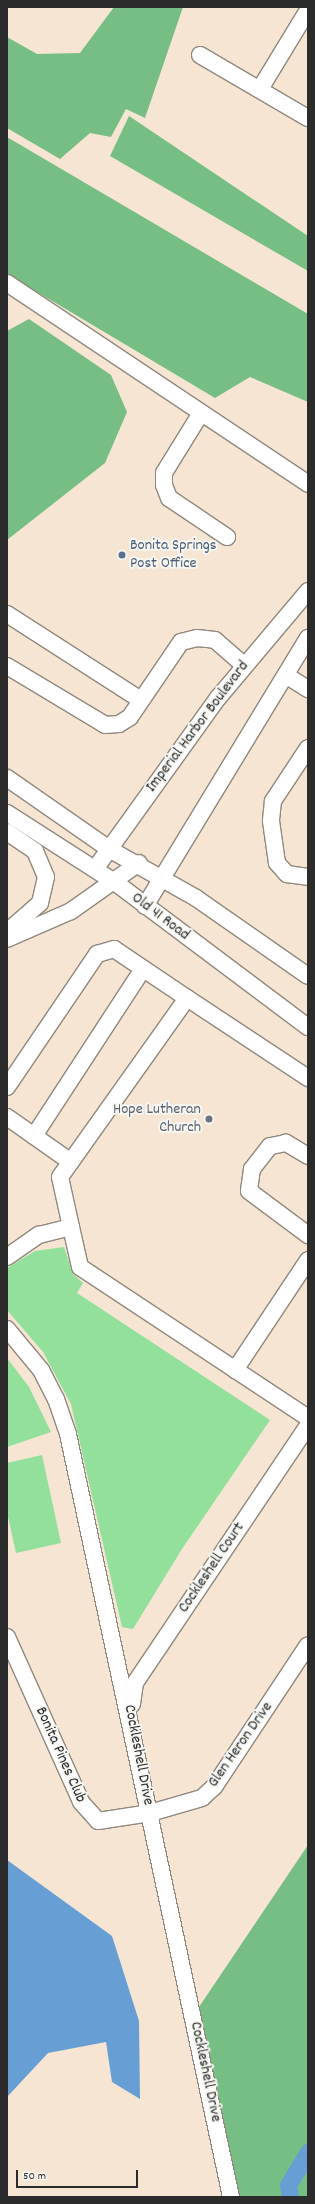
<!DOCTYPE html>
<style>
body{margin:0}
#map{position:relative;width:315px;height:2204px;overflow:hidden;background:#f5e5d2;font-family:Dekko,sans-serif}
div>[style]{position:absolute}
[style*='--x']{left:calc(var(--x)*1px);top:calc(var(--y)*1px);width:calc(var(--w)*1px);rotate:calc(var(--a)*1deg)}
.green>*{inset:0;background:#93e09d}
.forest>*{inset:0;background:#76be84}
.water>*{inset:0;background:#679fd5}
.canal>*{height:17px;margin:-8.5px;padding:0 8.5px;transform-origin:8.5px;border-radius:8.5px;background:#679fd5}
.roads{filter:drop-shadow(1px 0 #90887e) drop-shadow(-1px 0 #90887e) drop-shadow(0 1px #90887e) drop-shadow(0 -1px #90887e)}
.minor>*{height:16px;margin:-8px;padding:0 8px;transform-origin:8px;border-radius:8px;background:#fff}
.dots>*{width:11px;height:11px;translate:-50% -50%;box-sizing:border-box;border:2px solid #f6f6f2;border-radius:50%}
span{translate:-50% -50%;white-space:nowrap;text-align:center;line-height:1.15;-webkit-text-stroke:4px #f6f6f2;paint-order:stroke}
.service-label{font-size:16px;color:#4e5e75}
.left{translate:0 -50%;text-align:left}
.street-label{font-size:16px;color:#2b2b2b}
.worship-label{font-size:16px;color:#5b616d}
.right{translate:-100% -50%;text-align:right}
.frame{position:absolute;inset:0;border:8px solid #2b2b2b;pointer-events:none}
.scale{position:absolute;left:16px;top:2170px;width:122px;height:18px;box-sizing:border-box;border:2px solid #2b2b2b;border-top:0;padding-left:5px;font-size:12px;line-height:14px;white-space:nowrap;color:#2b2b2b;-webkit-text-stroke:3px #f6f6f2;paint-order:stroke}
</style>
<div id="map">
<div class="green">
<div style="clip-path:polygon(64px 1247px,73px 1274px,83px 1283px,77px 1293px,270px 1420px,182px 1549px,133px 1629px,122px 1627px,71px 1404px,43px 1352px,7px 1310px,7px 1268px,35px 1251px)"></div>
<div style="clip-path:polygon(7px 1358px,29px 1387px,51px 1432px,7px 1447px)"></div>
<div style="clip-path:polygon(42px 1455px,61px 1543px,16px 1553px,7px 1512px,7px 1463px)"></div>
</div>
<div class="forest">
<div style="clip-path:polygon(114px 7px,183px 7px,145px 118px,126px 109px,111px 137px,90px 133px,60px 159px,7px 128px,7px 37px,37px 54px,80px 53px)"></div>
<div style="clip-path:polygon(129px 116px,308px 236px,308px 271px,110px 156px)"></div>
<div style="clip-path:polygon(7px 137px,308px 314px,308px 402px,250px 377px,215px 398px,7px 274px)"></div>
<div style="clip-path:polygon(29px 319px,111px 375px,127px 412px,105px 463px,7px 540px,7px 331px)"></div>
<div style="clip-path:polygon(308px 1845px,308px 2197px,236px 2197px,199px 2007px)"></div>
</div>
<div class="water">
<div style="clip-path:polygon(7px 1860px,112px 1936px,139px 2021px,140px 2099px,112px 2082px,106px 2042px,48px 2053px,7px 2097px)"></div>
</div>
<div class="canal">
<div style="--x:290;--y:2197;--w:12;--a:-99"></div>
<div style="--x:288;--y:2185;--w:39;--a:-59"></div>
</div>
<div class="roads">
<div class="minor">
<div style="--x:200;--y:55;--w:125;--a:30.3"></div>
<div style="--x:260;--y:89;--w:92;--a:-58.7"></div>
<div style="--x:7;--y:283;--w:362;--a:33.7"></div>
<div style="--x:201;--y:413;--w:70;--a:121.7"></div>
<div style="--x:164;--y:473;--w:12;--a:90"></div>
<div style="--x:164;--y:485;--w:14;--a:69"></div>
<div style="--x:169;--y:498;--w:70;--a:33.9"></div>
<div style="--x:7;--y:614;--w:159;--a:32.7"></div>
<div style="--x:7;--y:666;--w:114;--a:31"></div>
<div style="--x:105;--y:725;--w:14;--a:-4"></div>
<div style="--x:119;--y:724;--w:13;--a:-32"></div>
<div style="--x:130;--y:717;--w:91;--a:-55.8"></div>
<div style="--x:181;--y:642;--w:16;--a:-14"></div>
<div style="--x:197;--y:638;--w:18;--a:6"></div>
<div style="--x:215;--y:640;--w:38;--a:41"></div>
<div style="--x:287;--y:676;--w:25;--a:32"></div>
<div style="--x:308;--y:748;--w:64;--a:123.4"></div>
<div style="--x:273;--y:801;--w:20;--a:96"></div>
<div style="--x:271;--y:821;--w:42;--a:81.9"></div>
<div style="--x:277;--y:863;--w:15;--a:48"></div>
<div style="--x:287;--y:874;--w:21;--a:8"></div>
<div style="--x:7;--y:778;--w:124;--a:34.8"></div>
<div style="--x:109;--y:849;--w:100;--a:29.4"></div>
<div style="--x:196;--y:898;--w:136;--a:34.9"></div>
<div style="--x:7;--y:813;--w:130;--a:32.7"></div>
<div style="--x:116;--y:883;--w:240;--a:36.9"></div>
<div style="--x:7;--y:832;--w:34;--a:34"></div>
<div style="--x:35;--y:851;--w:28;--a:67"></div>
<div style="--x:46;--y:877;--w:27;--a:103"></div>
<div style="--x:40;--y:903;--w:44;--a:138.7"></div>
<div style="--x:95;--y:869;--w:211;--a:-54.3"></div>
<div style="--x:218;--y:698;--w:140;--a:-49.9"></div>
<div style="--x:145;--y:906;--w:314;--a:-58.7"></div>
<div style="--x:7;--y:939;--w:70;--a:-23.6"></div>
<div style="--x:71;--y:911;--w:83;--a:-35.2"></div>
<div style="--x:7;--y:1087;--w:161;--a:-55.9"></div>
<div style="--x:97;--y:954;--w:18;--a:-16"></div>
<div style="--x:114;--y:949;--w:88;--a:33.9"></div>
<div style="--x:7;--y:1117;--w:78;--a:35.1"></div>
<div style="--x:34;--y:1136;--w:199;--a:-56.9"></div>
<div style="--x:308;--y:1156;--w:26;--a:-149"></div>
<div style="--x:286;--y:1143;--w:16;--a:169"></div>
<div style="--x:270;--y:1146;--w:29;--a:128"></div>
<div style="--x:252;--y:1169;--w:22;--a:98"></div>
<div style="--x:249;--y:1191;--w:74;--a:36.7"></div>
<div style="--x:71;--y:1227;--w:51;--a:-102.4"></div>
<div style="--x:60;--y:1177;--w:219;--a:-54.6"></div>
<div style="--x:187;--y:998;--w:145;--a:33.5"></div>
<div style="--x:7;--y:1257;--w:39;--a:-35"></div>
<div style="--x:39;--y:1235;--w:33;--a:-14"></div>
<div style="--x:71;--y:1227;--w:41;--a:77.3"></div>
<div style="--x:80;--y:1267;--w:273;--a:33.5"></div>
<div style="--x:7;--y:1329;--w:53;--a:50.3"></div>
<div style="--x:41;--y:1370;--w:33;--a:63"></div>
<div style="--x:56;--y:1399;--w:37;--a:71"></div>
<div style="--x:68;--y:1434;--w:780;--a:77.94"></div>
<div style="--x:235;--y:1370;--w:132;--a:-56.4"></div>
<div style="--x:7;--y:1637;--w:181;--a:65.8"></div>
<div style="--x:81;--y:1802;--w:25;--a:48"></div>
<div style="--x:98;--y:1821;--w:53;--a:-8.7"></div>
<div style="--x:150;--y:1813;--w:54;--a:-16.1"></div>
<div style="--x:202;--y:1798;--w:16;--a:-43"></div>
<div style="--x:214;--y:1787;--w:170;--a:-56.5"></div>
<div style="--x:132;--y:1704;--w:21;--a:-82"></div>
<div style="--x:135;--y:1683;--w:310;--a:-56.1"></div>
</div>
</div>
<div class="dots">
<div style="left:122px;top:555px;background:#5c6f8a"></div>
<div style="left:209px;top:1119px;background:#6b7280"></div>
</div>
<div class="service-label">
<span class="left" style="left:130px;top:555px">Bonita Springs<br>Post Office</span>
</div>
<div class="street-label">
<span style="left:198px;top:727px;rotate:-53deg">Imperial Harbor Boulevard</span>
<span style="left:160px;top:917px;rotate:37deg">Old 41 Road</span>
<span style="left:212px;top:1568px;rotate:-56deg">Cockleshell Court</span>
<span style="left:241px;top:1745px;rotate:-55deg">Glen Heron Drive</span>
<span style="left:60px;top:1755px;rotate:66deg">Bonita Pines Club</span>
<span style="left:138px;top:1755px;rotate:79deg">Cockleshell Drive</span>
<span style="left:205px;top:2072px;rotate:78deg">Cockleshell Drive</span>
</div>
<div class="worship-label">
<span class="right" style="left:201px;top:1119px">Hope Lutheran<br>Church</span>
</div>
<div class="frame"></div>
<div class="scale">50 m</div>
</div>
